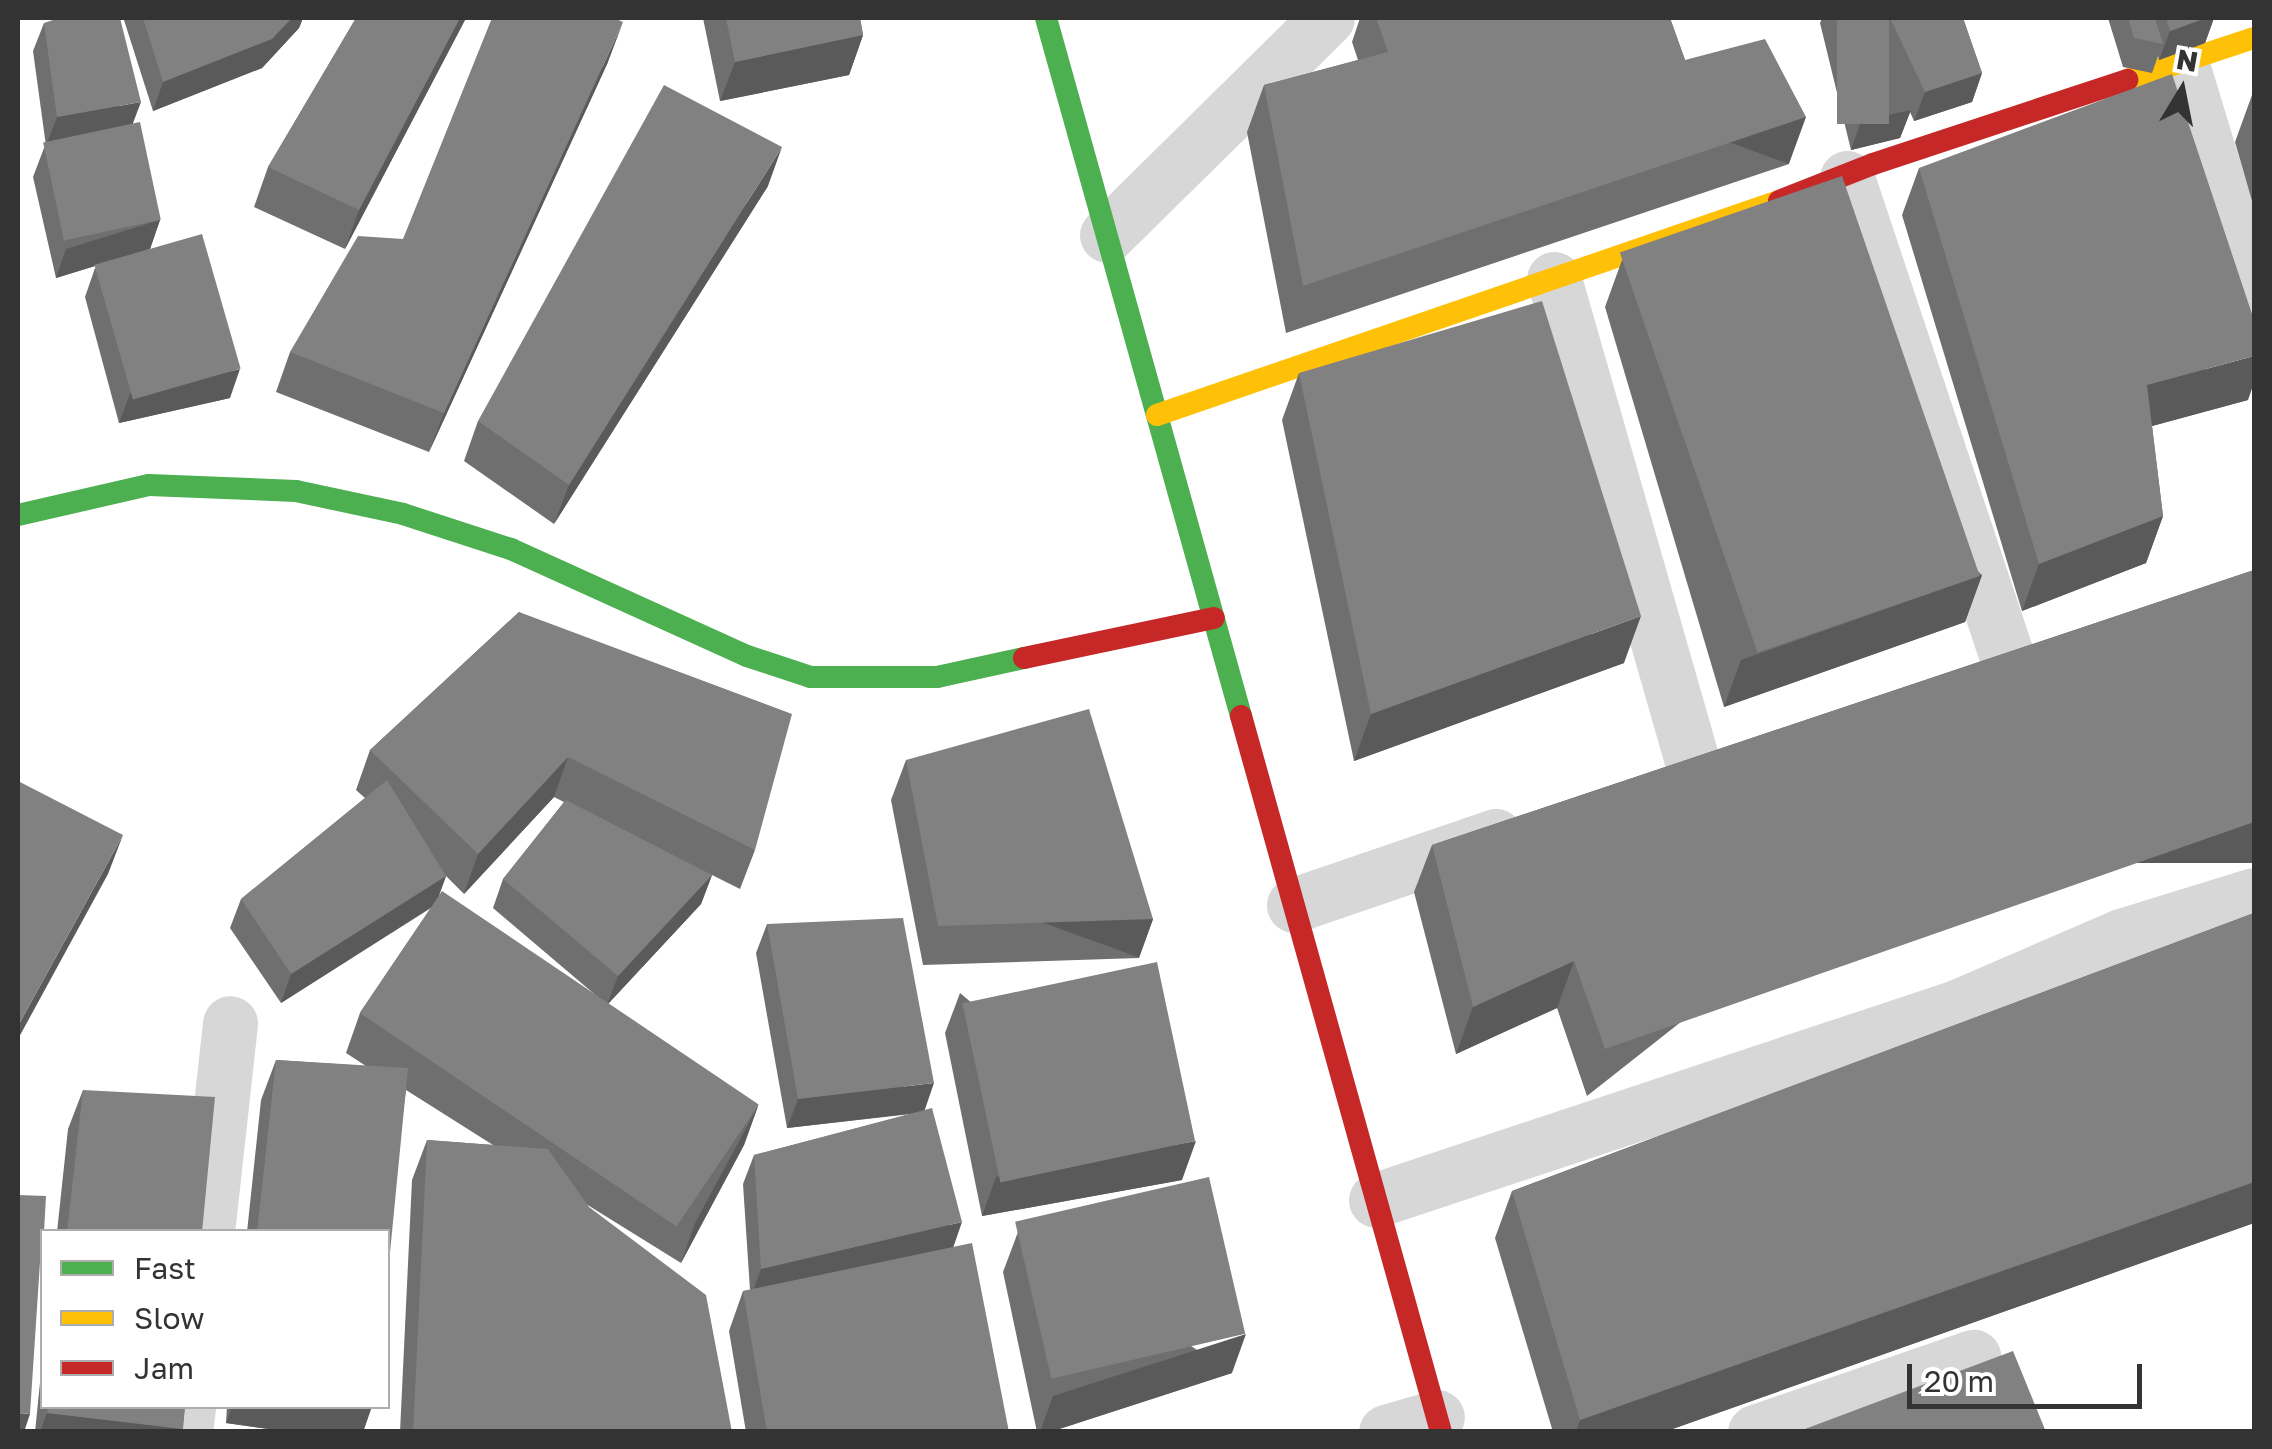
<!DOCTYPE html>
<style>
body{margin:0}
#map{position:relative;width:2272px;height:1449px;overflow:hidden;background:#fff;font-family:"Golos Text",sans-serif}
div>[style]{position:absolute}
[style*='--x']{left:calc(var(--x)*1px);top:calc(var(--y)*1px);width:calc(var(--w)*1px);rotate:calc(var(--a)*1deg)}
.street>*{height:55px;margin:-27.5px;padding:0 27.5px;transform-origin:27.5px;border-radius:27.5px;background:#d7d7d7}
.fast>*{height:22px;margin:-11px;padding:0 11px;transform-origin:11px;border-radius:11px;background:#4caf50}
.slow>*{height:22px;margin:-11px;padding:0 11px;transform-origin:11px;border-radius:11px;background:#ffc107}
.jam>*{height:22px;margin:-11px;padding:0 11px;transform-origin:11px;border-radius:11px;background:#c62828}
.wall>*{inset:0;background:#6f6f6f}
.shaded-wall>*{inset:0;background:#5a5a5a;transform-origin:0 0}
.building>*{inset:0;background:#818181;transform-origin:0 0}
span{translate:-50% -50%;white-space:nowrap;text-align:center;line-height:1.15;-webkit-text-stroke:10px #fff;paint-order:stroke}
.frame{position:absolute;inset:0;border:20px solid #333;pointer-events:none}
.legend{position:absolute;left:40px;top:1229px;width:350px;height:180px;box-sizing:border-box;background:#fff;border:2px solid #adadad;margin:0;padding:12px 18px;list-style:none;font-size:30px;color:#333}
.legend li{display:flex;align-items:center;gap:20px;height:50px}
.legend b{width:50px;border:2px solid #adadad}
.north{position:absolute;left:2132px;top:40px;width:100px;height:100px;-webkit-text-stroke:8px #fff;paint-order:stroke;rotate:10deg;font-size:28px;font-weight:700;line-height:40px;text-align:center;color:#333}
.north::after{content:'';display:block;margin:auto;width:35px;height:45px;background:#333;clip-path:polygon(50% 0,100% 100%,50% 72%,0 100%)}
.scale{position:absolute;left:1907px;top:1364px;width:235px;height:45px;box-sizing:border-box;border:5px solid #333;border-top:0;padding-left:12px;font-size:30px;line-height:35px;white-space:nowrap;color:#333;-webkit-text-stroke:8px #fff;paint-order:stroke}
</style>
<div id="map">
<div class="street">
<div style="--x:2181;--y:62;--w:251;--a:73.1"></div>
<div style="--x:1847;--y:178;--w:508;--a:71.53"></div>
<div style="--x:1107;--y:235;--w:309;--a:-44.6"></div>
<div style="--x:1554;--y:279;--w:509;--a:74.02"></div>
<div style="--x:1294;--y:905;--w:213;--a:-18.9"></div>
<div style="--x:1376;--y:1200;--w:612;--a:-18.38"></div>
<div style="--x:1957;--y:1007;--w:179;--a:-23.4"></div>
<div style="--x:2121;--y:936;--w:139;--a:-17.1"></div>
<div style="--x:207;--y:1232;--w:210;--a:-83.7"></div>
<div style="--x:185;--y:1432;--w:26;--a:-83"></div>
<div style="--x:1386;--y:1432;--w:53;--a:-16.4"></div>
<div style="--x:1755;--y:1432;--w:231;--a:-19"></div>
</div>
<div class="fast">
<div style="--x:1046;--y:18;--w:725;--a:74.39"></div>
<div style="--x:18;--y:515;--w:134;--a:-12.9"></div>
<div style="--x:149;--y:485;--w:147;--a:2.3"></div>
<div style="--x:296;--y:491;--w:109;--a:12.1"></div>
<div style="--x:403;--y:514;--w:114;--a:18"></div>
<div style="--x:511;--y:549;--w:259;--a:24.4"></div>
<div style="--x:747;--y:656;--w:67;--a:18.2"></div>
<div style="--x:811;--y:677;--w:126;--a:0"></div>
<div style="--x:937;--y:677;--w:89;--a:-12.3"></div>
</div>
<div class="slow">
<div style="--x:2127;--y:80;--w:134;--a:-18.3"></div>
<div style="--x:1157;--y:415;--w:658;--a:-18.99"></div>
</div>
<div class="jam">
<div style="--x:1779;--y:201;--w:101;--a:-21.5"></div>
<div style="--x:1873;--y:164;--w:268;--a:-18.3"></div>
<div style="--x:1024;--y:658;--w:194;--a:-11.9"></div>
<div style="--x:1241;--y:716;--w:743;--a:74.39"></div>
</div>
<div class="wall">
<div style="clip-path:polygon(125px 18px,303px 18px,299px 28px,262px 68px,153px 111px,124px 20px)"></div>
<div style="clip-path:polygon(356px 18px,466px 18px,345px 249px,254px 207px,268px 167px)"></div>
<div style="clip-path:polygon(703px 18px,860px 18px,863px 35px,849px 75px,720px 101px)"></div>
<div style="clip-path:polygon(1360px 18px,1670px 18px,1685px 60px,1789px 164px,1286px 333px,1247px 132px,1264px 85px,1358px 60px,1352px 42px)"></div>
<div style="clip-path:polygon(1822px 18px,1963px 18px,1982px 73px,1972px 102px,1914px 121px,1910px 112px,1900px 138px,1851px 150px,1820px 23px)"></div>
<div style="clip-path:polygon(2108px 18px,2214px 18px,2205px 43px,2159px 60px,2158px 56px,2152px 73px,2123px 67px)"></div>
<div style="clip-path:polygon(44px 23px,133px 123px,160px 220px,150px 249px,56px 278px,33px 177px,44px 148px,60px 144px,46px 146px,33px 51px)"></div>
<div style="clip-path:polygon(608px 62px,429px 452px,276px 392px,290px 352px,403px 239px)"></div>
<div style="clip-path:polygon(2254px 94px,2254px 208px,2235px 142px,2252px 95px)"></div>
<div style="clip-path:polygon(1919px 168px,2248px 400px,2152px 426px,2163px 516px,2146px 563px,2022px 611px,1902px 215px)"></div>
<div style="clip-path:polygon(768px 186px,554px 524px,464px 461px,478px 421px)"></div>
<div style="clip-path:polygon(1622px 260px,1982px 575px,1965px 622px,1724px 707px,1605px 307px)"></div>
<div style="clip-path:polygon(95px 268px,230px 398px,119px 423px,85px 297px)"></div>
<div style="clip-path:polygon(1299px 373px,1624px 663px,1354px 761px,1282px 420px)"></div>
<div style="clip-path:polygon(2254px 570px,1587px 1096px,1557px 1008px,1456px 1054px,1414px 892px,1432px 845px)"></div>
<div style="clip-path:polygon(evenodd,519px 612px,755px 850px,740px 889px,712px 875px,701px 904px,608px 1004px,758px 1106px,744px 1145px,681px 1263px,586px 1204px,732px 1432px,400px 1432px,412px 1180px,427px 1140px,493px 1145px,406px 1090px,388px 1232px,247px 1232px,261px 1100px,276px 1060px,366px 1066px,346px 1053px,360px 1013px,431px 908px,281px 1003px,230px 928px,241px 899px,365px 798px,356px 790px,370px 750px,519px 612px,554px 797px,564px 802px,503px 879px,493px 908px,599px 998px,439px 895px,446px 876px,464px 894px,554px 797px)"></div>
<div style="clip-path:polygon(906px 760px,1153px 919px,1139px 958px,923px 965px,891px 800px)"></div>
<div style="clip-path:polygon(2254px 913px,2254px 1223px,1664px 1432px,1553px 1432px,1495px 1238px,1512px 1191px)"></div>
<div style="clip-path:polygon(767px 924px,924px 1110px,953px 1247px,1009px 1432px,746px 1432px,729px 1331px,743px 1291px,750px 1290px,743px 1184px,754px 1155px,911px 1114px,787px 1128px,756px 953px)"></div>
<div style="clip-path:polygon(960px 993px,1182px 1180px,982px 1216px,945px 1033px)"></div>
<div style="clip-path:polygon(83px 1090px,202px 1232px,57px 1232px,68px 1129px)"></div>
<div style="clip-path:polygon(1018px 1232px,1232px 1373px,1050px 1432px,1037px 1432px,1003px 1272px)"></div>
<div style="clip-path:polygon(42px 1363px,42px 1406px,185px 1406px,182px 1432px,35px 1432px)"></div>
<div style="clip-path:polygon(227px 1406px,372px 1406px,363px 1432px,291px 1432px,226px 1423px)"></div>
</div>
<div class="shaded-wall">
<div style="clip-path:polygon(292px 18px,303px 18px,299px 28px,262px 68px,153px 111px,163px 82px)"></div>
<div style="clip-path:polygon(460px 18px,466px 18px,345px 249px,359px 210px)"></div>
<div style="clip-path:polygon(2206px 18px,2214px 18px,2205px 43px,2159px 60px,2170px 31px)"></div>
<div style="clip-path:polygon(623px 22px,608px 62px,429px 452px,444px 413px)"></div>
<div style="clip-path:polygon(863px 35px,849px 75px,720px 101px,735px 62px)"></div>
<div style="clip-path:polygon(1982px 73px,1972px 102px,1914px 121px,1925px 92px)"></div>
<div style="clip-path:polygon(141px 102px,130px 131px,46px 146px,57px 117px)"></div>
<div style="clip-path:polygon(1911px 110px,1900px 138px,1851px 150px,1861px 121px)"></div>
<div style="left:1806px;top:117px;width:50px;height:531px;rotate:110deg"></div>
<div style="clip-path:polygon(782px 147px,768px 186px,554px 524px,569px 485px)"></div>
<div style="clip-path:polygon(160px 220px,150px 249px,56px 278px,66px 249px)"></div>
<div style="clip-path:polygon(2254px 356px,2254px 383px,2248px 400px,2130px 432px,2147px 385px)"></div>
<div style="clip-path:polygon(240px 369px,230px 398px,119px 423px,130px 394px)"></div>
<div style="clip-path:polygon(2163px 516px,2146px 563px,2022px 611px,2039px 564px)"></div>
<div style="clip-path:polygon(1982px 575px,1965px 622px,1724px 707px,1741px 660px)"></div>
<div style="clip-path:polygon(1641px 616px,1624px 663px,1354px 761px,1371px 714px)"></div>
<div style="clip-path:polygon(568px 757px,554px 797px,464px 894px,478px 854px)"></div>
<div style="left:2254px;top:822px;width:41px;height:688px;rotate:90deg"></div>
<div style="clip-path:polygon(123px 835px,108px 874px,18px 1039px,18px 1026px)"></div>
<div style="clip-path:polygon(712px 875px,701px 904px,607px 1005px,618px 976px)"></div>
<div style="clip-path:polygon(446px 876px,436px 904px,281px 1003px,291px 974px)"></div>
<div style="left:1153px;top:919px;width:41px;height:215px;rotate:110deg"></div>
<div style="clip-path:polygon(1574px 961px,1557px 1008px,1456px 1054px,1473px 1007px)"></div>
<div style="clip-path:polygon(934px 1083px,924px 1112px,787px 1128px,798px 1099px)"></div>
<div style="clip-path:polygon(758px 1106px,744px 1145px,681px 1263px,695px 1223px)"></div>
<div style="clip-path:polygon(1196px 1141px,1182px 1180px,982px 1216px,996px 1177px)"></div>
<div style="clip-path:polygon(2254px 1182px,2254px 1223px,1664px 1432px,1576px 1432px,1580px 1420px)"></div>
<div style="clip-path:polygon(962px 1222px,952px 1251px,751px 1297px,761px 1269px)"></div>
<div style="clip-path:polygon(1246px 1334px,1232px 1373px,1050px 1432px,1040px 1432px,1053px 1396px)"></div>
<div style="clip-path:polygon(232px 1406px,372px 1406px,363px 1432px,291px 1432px,226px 1423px)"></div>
<div style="clip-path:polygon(18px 1413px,30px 1414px,24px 1432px,18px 1432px)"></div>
<div style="clip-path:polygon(47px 1413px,183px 1429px,182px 1432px,40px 1432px)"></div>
</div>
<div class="building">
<div style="clip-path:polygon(59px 18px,120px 18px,141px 102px,57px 117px,44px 23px)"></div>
<div style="clip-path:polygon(143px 18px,292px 18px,272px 39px,163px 82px)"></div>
<div style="clip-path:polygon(356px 18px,460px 18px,359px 210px,268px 167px)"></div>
<div style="clip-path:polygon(492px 18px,614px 18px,623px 22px,444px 413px,290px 352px,358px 236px,403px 239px)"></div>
<div style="clip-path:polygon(726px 18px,860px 18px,863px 35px,735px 62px)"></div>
<div style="clip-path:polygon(1376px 18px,1670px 18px,1685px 60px,1765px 39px,1806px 117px,1303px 286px,1264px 85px,1388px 52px)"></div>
<div style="left:1837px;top:18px;width:52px;height:106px"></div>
<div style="clip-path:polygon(1890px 18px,1963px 18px,1982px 73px,1925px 92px)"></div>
<div style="clip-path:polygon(2128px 18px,2155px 18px,2163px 44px,2134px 38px)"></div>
<div style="clip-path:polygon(2166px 18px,2206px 18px,2170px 31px)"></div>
<div style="clip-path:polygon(2172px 74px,2254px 320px,2254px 356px,2147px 385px,2163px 516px,2039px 564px,1919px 168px)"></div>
<div style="clip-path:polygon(664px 85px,782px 147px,569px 485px,478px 421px)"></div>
<div style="left:140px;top:122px;width:100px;height:99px;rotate:78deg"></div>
<div style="left:1842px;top:176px;width:423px;height:235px;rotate:71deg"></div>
<div style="left:202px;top:234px;width:140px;height:112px;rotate:74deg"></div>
<div style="clip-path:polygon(1542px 301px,1641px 616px,1371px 714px,1299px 373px)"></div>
<div style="clip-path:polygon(2254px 570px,2254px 822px,1605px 1049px,1574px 961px,1473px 1007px,1432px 845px)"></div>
<div style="clip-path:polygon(519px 612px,792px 714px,755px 850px,568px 757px,478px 854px,370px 750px)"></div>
<div style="clip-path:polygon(1089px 709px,1153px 919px,938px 926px,906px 760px)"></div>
<div style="clip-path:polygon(387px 780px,446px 876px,291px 974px,241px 899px)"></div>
<div style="clip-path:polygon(18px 781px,123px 835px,18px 1026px)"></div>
<div style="clip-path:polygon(566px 800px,712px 875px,618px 976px,503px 879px)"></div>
<div style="left:442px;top:891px;width:382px;height:147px;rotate:34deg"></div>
<div style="clip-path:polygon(2254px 913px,2254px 1182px,1580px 1420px,1512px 1191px)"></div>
<div style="clip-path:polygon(903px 918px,934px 1083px,798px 1099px,767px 924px)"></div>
<div style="left:1157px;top:962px;width:183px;height:199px;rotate:78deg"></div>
<div style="clip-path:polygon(276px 1060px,408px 1068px,388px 1273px,388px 1232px,257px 1232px)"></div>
<div style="clip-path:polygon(83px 1090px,215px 1097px,202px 1232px,67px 1232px)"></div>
<div style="clip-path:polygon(932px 1108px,962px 1222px,761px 1269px,754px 1155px)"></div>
<div style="clip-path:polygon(427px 1140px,548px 1149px,589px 1207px,706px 1295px,732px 1432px,413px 1432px)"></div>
<div style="left:1209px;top:1177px;width:161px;height:199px;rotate:77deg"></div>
<div style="clip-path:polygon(18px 1195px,46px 1196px,44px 1232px,42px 1232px,30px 1414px,18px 1413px)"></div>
<div style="clip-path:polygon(972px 1243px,1009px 1432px,767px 1432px,743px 1291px)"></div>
<div style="clip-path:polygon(2013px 1351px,2046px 1432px,1797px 1432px)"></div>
<div style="clip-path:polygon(48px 1406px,185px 1406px,183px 1429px,47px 1413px)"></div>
</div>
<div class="frame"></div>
<ul class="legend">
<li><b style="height:12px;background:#4caf50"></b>Fast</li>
<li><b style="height:12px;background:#ffc107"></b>Slow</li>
<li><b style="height:12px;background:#c62828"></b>Jam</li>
</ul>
<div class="north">N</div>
<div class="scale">20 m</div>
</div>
